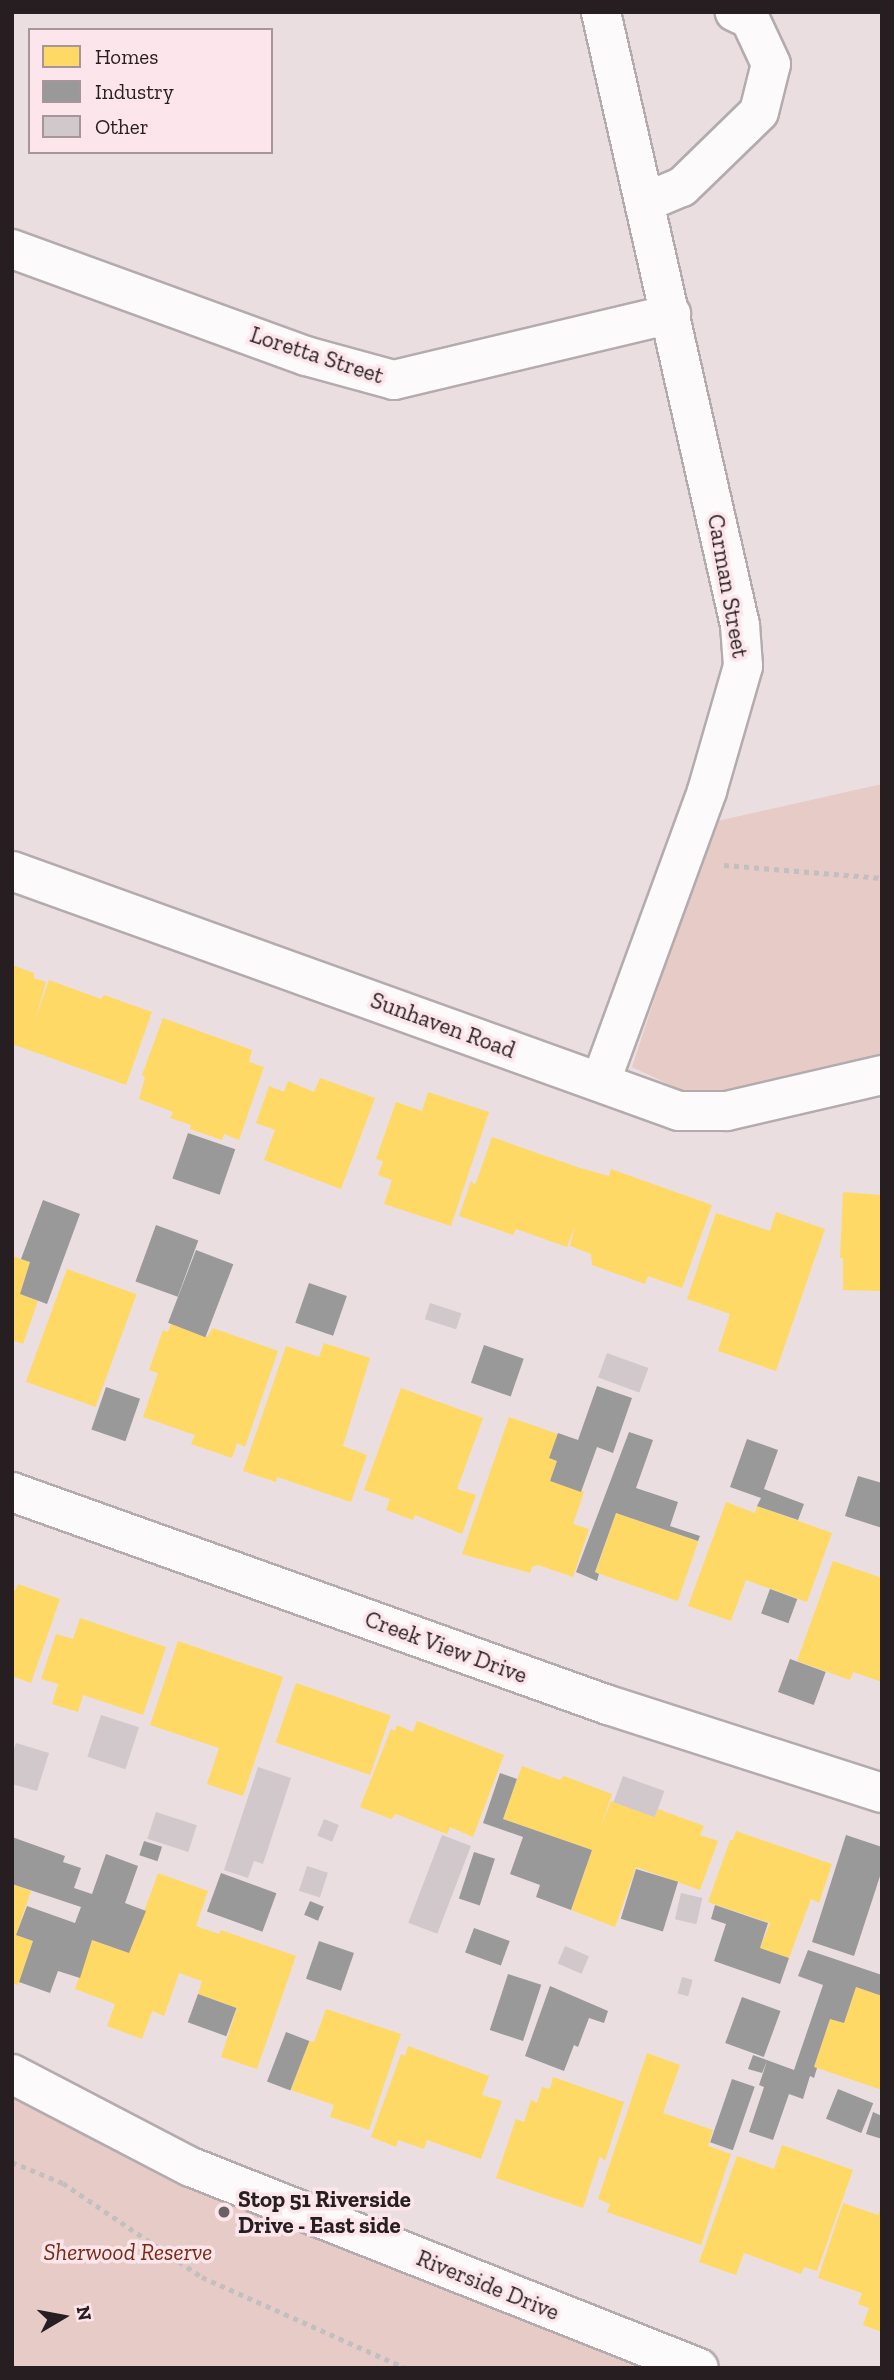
<!DOCTYPE html>
<style>
body{margin:0}
#map{position:relative;width:894px;height:2380px;overflow:hidden;background:#eadee1;font-family:"Zilla Slab",serif}
div>[style]{position:absolute}
[style*='--x']{left:calc(var(--x)*1px);top:calc(var(--y)*1px);width:calc(var(--w)*1px);rotate:calc(var(--a)*1deg)}
.green>*{inset:0;background:#e7cbc6}
.homes>*{inset:0;background:#ffd966;transform-origin:0 0}
.industry>*{inset:0;background:#999;transform-origin:0 0}
.building>*{inset:0;background:#d0c8cb;transform-origin:0 0}
.path>*{height:4.5px;margin-top:-2.25px;transform-origin:0;background:repeating-linear-gradient(90deg,#c3bfc0 0 5px,transparent 0 10px)}
.roads{filter:drop-shadow(2px 0 #b4abae) drop-shadow(-2px 0 #b4abae) drop-shadow(0 2px #b4abae) drop-shadow(0 -2px #b4abae)}
.minor>*{height:38px;margin:-19px;padding:0 19px;transform-origin:19px;border-radius:19px;background:#fcfafa}
.dots>*{width:19px;height:19px;translate:-50% -50%;box-sizing:border-box;border:4px solid #fce6ec;border-radius:50%}
span{translate:-50% -50%;white-space:nowrap;text-align:center;line-height:1.15;-webkit-text-stroke:7px #fce6ec;paint-order:stroke}
.street-label{font-size:23px;color:#261e21}
.poi-label{font-size:23px;color:#261e21;font-weight:700}
.left{translate:0 -50%;text-align:left}
.park-label{font-size:23px;color:#782b14;font-style:italic}
.frame{position:absolute;inset:0;border:14px solid #261e21;pointer-events:none}
.legend{position:absolute;left:28px;top:28px;width:245px;height:126px;box-sizing:border-box;background:#fce6ec;border:2px solid #a6969b;margin:0;padding:9px 12px;list-style:none;font-size:21px;color:#261e21}
.legend li{display:flex;align-items:center;gap:14px;height:35px}
.legend b{width:35px;border:2px solid #a6969b}
.north{position:absolute;left:28px;top:2282px;width:70px;height:70px;-webkit-text-stroke:5px #fce6ec;paint-order:stroke;rotate:80deg;font-size:19px;font-weight:700;line-height:28px;text-align:center;color:#261e21}
.north::after{content:'';display:block;margin:auto;width:24px;height:32px;background:#261e21;clip-path:polygon(50% 0,100% 100%,50% 72%,0 100%)}
</style>
<div id="map">
<div class="green">
<div style="clip-path:polygon(882px 784px,882px 1053px,735px 1094px,681px 1090px,632px 1067px,713px 822px)"></div>
<div style="clip-path:polygon(12px 2066px,330px 2222px,725px 2368px,12px 2368px)"></div>
</div>
<div class="homes">
<div style="clip-path:polygon(12px 965px,34px 973px,34px 978px,46px 982px,35px 1020px,49px 980px,101px 999px,104px 995px,152px 1012px,126px 1085px,12px 1044px)"></div>
<div style="clip-path:polygon(163px 1018px,252px 1050px,249px 1062px,264px 1067px,239px 1140px,224px 1134px,222px 1140px,190px 1129px,191px 1125px,170px 1118px,173px 1112px,139px 1099px,145px 1077px,142px 1075px)"></div>
<div style="clip-path:polygon(320px 1078px,375px 1098px,341px 1189px,264px 1160px,275px 1130px,256px 1123px,269px 1086px,284px 1092px,288px 1081px,314px 1092px)"></div>
<div style="clip-path:polygon(428px 1092px,489px 1112px,451px 1226px,384px 1204px,392px 1180px,378px 1175px,383px 1161px,376px 1159px,396px 1102px,422px 1111px)"></div>
<div style="clip-path:polygon(492px 1137px,580px 1168px,609px 1176px,611px 1169px,712px 1205px,682px 1288px,648px 1276px,645px 1284px,592px 1265px,591px 1254px,570px 1246px,575px 1226px,567px 1247px,516px 1229px,513px 1235px,459px 1216px,471px 1181px,475px 1185px)"></div>
<div style="clip-path:polygon(843px 1192px,882px 1195px,882px 1291px,843px 1290px,843px 1258px,840px 1258px)"></div>
<div style="clip-path:polygon(776px 1212px,825px 1229px,776px 1371px,718px 1351px,730px 1314px,687px 1299px,716px 1213px,770px 1231px)"></div>
<div style="clip-path:polygon(12px 1256px,30px 1262px,20px 1294px,38px 1301px,23px 1344px,12px 1340px)"></div>
<div style="left:67px;top:1269px;width:74px;height:120px;rotate:20deg"></div>
<div style="clip-path:polygon(171px 1324px,207px 1337px,213px 1328px,278px 1351px,245px 1447px,237px 1443px,232px 1458px,191px 1444px,195px 1435px,143px 1417px,158px 1373px,149px 1370px,163px 1330px,168px 1332px)"></div>
<div style="clip-path:polygon(324px 1343px,370px 1358px,343px 1446px,367px 1455px,351px 1502px,277px 1477px,276px 1482px,243px 1471px,286px 1346px,319px 1357px)"></div>
<div style="clip-path:polygon(401px 1388px,483px 1418px,457px 1489px,476px 1495px,462px 1534px,415px 1515px,413px 1520px,386px 1510px,390px 1499px,364px 1490px)"></div>
<div style="clip-path:polygon(509px 1417px,558px 1434px,549px 1458px,557px 1461px,550px 1481px,584px 1492px,573px 1524px,589px 1529px,573px 1577px,538px 1565px,532px 1567px,530px 1573px,462px 1554px)"></div>
<div style="clip-path:polygon(726px 1502px,755px 1513px,757px 1506px,832px 1533px,807px 1602px,746px 1580px,731px 1621px,688px 1606px)"></div>
<div style="left:616px;top:1513px;width:87px;height:63px;rotate:19deg"></div>
<div style="clip-path:polygon(833px 1561px,882px 1578px,882px 1682px,853px 1672px,850px 1680px,797px 1661px)"></div>
<div style="clip-path:polygon(18px 1584px,60px 1599px,31px 1683px,12px 1676px,12px 1590px,15px 1591px)"></div>
<div style="clip-path:polygon(80px 1618px,166px 1647px,143px 1715px,83px 1695px,78px 1712px,52px 1704px,58px 1684px,41px 1679px,56px 1634px,73px 1639px)"></div>
<div style="clip-path:polygon(178px 1641px,283px 1677px,243px 1796px,207px 1784px,219px 1748px,150px 1725px)"></div>
<div style="left:296px;top:1683px;width:100px;height:63px;rotate:19deg"></div>
<div style="clip-path:polygon(417px 1721px,504px 1755px,473px 1837px,450px 1827px,447px 1834px,396px 1814px,391px 1819px,360px 1807px,391px 1729px,395px 1731px,397px 1725px,413px 1732px)"></div>
<div style="clip-path:polygon(522px 1766px,560px 1780px,564px 1776px,612px 1794px,600px 1829px,611px 1801px,655px 1817px,658px 1809px,704px 1826px,700px 1835px,718px 1841px,700px 1890px,636px 1867px,615px 1927px,571px 1910px,592px 1850px,503px 1819px)"></div>
<div style="clip-path:polygon(736px 1831px,832px 1864px,819px 1903px,811px 1899px,789px 1958px,760px 1948px,770px 1923px,708px 1902px,730px 1840px,733px 1840px)"></div>
<div style="clip-path:polygon(158px 1873px,208px 1891px,196px 1926px,219px 1934px,221px 1930px,296px 1956px,257px 2069px,221px 2057px,237px 2008px,198px 1994px,202px 1981px,179px 1973px,164px 2016px,152px 2011px,142px 2039px,107px 2026px,115px 2004px,75px 1989px,92px 1940px,129px 1953px)"></div>
<div style="clip-path:polygon(12px 1884px,31px 1891px,16px 1935px,33px 1941px,18px 1985px,12px 1983px)"></div>
<div style="clip-path:polygon(856px 1987px,882px 1996px,882px 2090px,814px 2067px,830px 2019px,844px 2023px)"></div>
<div style="clip-path:polygon(326px 2009px,401px 2034px,369px 2130px,330px 2117px,334px 2105px,291px 2090px,309px 2041px,314px 2042px)"></div>
<div style="clip-path:polygon(408px 2046px,489px 2076px,482px 2095px,502px 2101px,481px 2159px,427px 2140px,424px 2149px,398px 2140px,396px 2147px,371px 2137px,401px 2054px,405px 2056px)"></div>
<div style="clip-path:polygon(647px 2053px,680px 2065px,663px 2113px,713px 2130px,708px 2146px,731px 2154px,701px 2245px,607px 2212px,610px 2204px,598px 2199px)"></div>
<div style="clip-path:polygon(553px 2077px,624px 2102px,605px 2161px,600px 2156px,583px 2208px,496px 2178px,516px 2119px,524px 2122px,531px 2100px,537px 2103px,542px 2087px,550px 2089px)"></div>
<div style="clip-path:polygon(782px 2145px,853px 2170px,817px 2271px,804px 2267px,801px 2274px,744px 2253px,736px 2275px,699px 2262px,737px 2156px,774px 2169px)"></div>
<div style="clip-path:polygon(843px 2203px,878px 2215px,882px 2205px,882px 2332px,863px 2325px,869px 2308px,858px 2304px,862px 2293px,818px 2278px)"></div>
</div>
<div class="industry">
<div style="left:188px;top:1133px;width:50px;height:48px;rotate:19deg"></div>
<div style="clip-path:polygon(43px 1200px,80px 1214px,47px 1304px,20px 1294px,30px 1262px,21px 1259px)"></div>
<div style="left:156px;top:1225px;width:45px;height:60px;rotate:20deg"></div>
<div style="left:196px;top:1250px;width:40px;height:78px;rotate:21deg"></div>
<div style="left:309px;top:1283px;width:40px;height:42px;rotate:19deg"></div>
<div style="left:484px;top:1345px;width:42px;height:40px;rotate:19deg"></div>
<div style="clip-path:polygon(597px 1386px,632px 1398px,613px 1453px,597px 1447px,581px 1492px,550px 1481px,557px 1461px,549px 1458px,558px 1433px,578px 1440px)"></div>
<div style="left:106px;top:1387px;width:36px;height:45px;rotate:19deg"></div>
<div style="clip-path:polygon(629px 1432px,653px 1440px,636px 1488px,678px 1502px,670px 1526px,700px 1536px,698px 1541px,616px 1513px,595px 1572px,599px 1574px,597px 1581px,576px 1572px)"></div>
<div style="clip-path:polygon(747px 1439px,778px 1450px,764px 1489px,804px 1504px,798px 1520px,757px 1506px,761px 1498px,730px 1487px)"></div>
<div style="clip-path:polygon(858px 1476px,882px 1483px,882px 1528px,845px 1516px)"></div>
<div style="left:770px;top:1589px;width:29px;height:26px;rotate:20deg"></div>
<div style="left:790px;top:1659px;width:38px;height:35px;rotate:20deg"></div>
<div style="clip-path:polygon(500px 1773px,517px 1779px,503px 1819px,592px 1850px,571px 1910px,536px 1897px,540px 1885px,510px 1874px,523px 1837px,483px 1823px)"></div>
<div style="clip-path:polygon(846px 1835px,882px 1847px,882px 1870px,854px 1956px,812px 1942px)"></div>
<div style="clip-path:polygon(12px 1837px,65px 1856px,63px 1862px,81px 1868px,74px 1888px,92px 1894px,106px 1854px,138px 1866px,125px 1903px,146px 1911px,129px 1953px,92px 1940px,80px 1978px,58px 1971px,50px 1993px,19px 1982px,33px 1941px,16px 1935px,27px 1906px,75px 1923px,81px 1907px,12px 1884px)"></div>
<div style="left:144px;top:1841px;width:19px;height:15px;rotate:18deg"></div>
<div style="left:474px;top:1852px;width:22px;height:49px;rotate:18deg"></div>
<div style="left:636px;top:1869px;width:44px;height:52px;rotate:17deg"></div>
<div style="left:221px;top:1873px;width:59px;height:41px;rotate:20deg"></div>
<div style="left:310px;top:1901px;width:15px;height:15px;rotate:23deg"></div>
<div style="clip-path:polygon(715px 1905px,768px 1923px,760px 1948px,789px 1958px,780px 1984px,714px 1961px,726px 1924px,711px 1919px)"></div>
<div style="left:474px;top:1928px;width:38px;height:26px;rotate:20deg"></div>
<div style="left:319px;top:1941px;width:37px;height:40px;rotate:19deg"></div>
<div style="clip-path:polygon(808px 1950px,882px 1975px,882px 1996px,856px 1987px,844px 2023px,830px 2019px,814px 2067px,817px 2068px,814px 2078px,810px 2076px,803px 2099px,789px 2094px,773px 2140px,749px 2132px,764px 2087px,759px 2085px,767px 2061px,762px 2073px,748px 2069px,753px 2055px,794px 2070px,823px 1985px,798px 1976px)"></div>
<div style="left:508px;top:1974px;width:35px;height:59px;rotate:18deg"></div>
<div style="clip-path:polygon(550px 1986px,608px 2011px,604px 2023px,589px 2018px,578px 2047px,574px 2045px,564px 2071px,525px 2056px)"></div>
<div style="left:198px;top:1994px;width:41px;height:30px;rotate:20deg"></div>
<div style="left:742px;top:1997px;width:41px;height:49px;rotate:20deg"></div>
<div style="left:286px;top:2032px;width:25px;height:53px;rotate:21deg"></div>
<div style="left:732px;top:2079px;width:24px;height:67px;rotate:19deg"></div>
<div style="left:838px;top:2089px;width:38px;height:32px;rotate:22deg"></div>
<div style="clip-path:polygon(873px 2112px,882px 2116px,882px 2139px,866px 2134px)"></div>
</div>
<div class="building">
<div style="left:430px;top:1303px;width:33px;height:17px;rotate:18deg"></div>
<div style="left:607px;top:1353px;width:44px;height:26px;rotate:20deg"></div>
<div style="left:101px;top:1715px;width:40px;height:44px;rotate:18deg"></div>
<div style="clip-path:polygon(16px 1743px,49px 1753px,37px 1791px,12px 1784px,12px 1755px)"></div>
<div style="clip-path:polygon(258px 1767px,291px 1778px,263px 1864px,254px 1861px,248px 1878px,224px 1870px)"></div>
<div style="left:623px;top:1776px;width:44px;height:28px;rotate:20deg"></div>
<div style="left:156px;top:1812px;width:43px;height:28px;rotate:18deg"></div>
<div style="left:324px;top:1819px;width:16px;height:18px;rotate:22deg"></div>
<div style="left:442px;top:1835px;width:31px;height:94px;rotate:21deg"></div>
<div style="left:307px;top:1866px;width:22px;height:26px;rotate:18deg"></div>
<div style="left:681px;top:1893px;width:22px;height:27px;rotate:13deg"></div>
<div style="left:565px;top:1946px;width:26px;height:19px;rotate:23deg"></div>
<div style="left:682px;top:1977px;width:11px;height:17px;rotate:15deg"></div>
</div>
<div class="path">
<div style="--x:724;--y:865;--w:159;--a:4.7"></div>
<div style="--x:12;--y:2162;--w:55;--a:22.4"></div>
<div style="--x:63;--y:2183;--w:168;--a:34.1"></div>
<div style="--x:202;--y:2277;--w:222;--a:24.1"></div>
</div>
<div class="roads">
<div class="minor">
<div style="--x:646;--y:202;--w:39;--a:-23"></div>
<div style="--x:682;--y:187;--w:107;--a:-44.2"></div>
<div style="--x:759;--y:112;--w:49;--a:-76"></div>
<div style="--x:771;--y:64;--w:50;--a:-115"></div>
<div style="--x:750;--y:19;--w:17;--a:-155"></div>
<div style="--x:12;--y:249;--w:313;--a:20"></div>
<div style="--x:306;--y:356;--w:91;--a:15.3"></div>
<div style="--x:394;--y:380;--w:285;--a:-13.4"></div>
<div style="--x:12;--y:871;--w:709;--a:19.79"></div>
<div style="--x:679;--y:1111;--w:48;--a:0"></div>
<div style="--x:727;--y:1111;--w:159;--a:-13.1"></div>
<div style="--x:601;--y:1081;--w:309;--a:-69.9"></div>
<div style="--x:707;--y:791;--w:130;--a:-73.9"></div>
<div style="--x:743;--y:666;--w:41;--a:-94.2"></div>
<div style="--x:740;--y:625;--w:629;--a:-102.78"></div>
<div style="--x:12;--y:1492;--w:633;--a:19.67"></div>
<div style="--x:608;--y:1705;--w:288;--a:17.8"></div>
<div style="--x:12;--y:2074;--w:202;--a:27.5"></div>
<div style="--x:191;--y:2167;--w:546;--a:21.59"></div>
</div>
</div>
<div class="dots">
<div style="left:224px;top:2212px;background:#6b6164"></div>
</div>
<div class="street-label">
<span style="left:317px;top:355px;rotate:18deg">Loretta Street</span>
<span style="left:728px;top:586px;rotate:80deg">Carman Street</span>
<span style="left:443px;top:1025px;rotate:20deg">Sunhaven Road</span>
<span style="left:446px;top:1647px;rotate:20deg">Creek View Drive</span>
<span style="left:488px;top:2285px;rotate:22deg">Riverside Drive</span>
</div>
<div class="poi-label">
<span class="left" style="left:238px;top:2212px">Stop 51 Riverside<br>Drive - East side</span>
</div>
<div class="park-label">
<span style="left:128px;top:2252px">Sherwood Reserve</span>
</div>
<div class="frame"></div>
<ul class="legend">
<li><b style="height:19px;background:#ffd966"></b>Homes</li>
<li><b style="height:19px;background:#999"></b>Industry</li>
<li><b style="height:19px;background:#d0c8cb"></b>Other</li>
</ul>
<div class="north">N</div>
</div>
